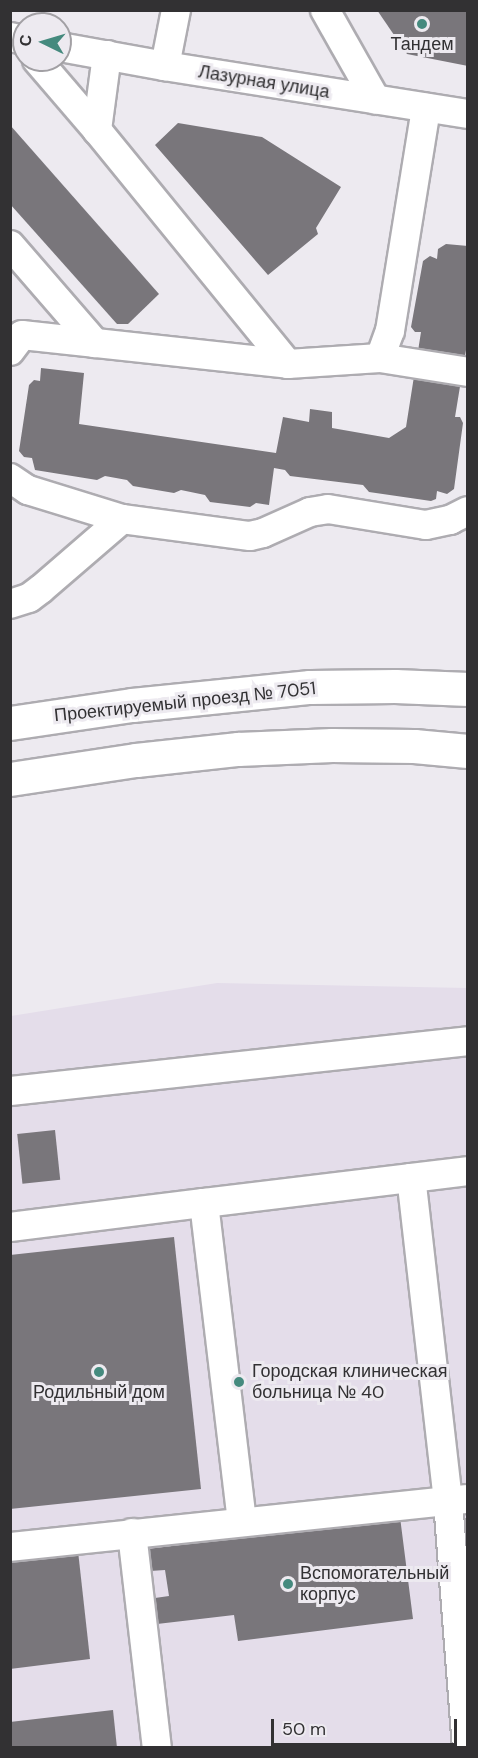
<!DOCTYPE html>
<meta charset="utf-8">
<style>
body{margin:0}
#map{position:relative;width:478px;height:1758px;overflow:hidden;background:#edeaf0;font-family:"DM Sans",sans-serif}
div>[style]{position:absolute}
[style*='--x']{left:calc(var(--x)*1px);top:calc(var(--y)*1px);width:calc(var(--w)*1px);rotate:calc(var(--a)*1deg)}
.built>*{inset:0;background:#e4ddea}
.building>*{inset:0;background:#79767b;transform-origin:0 0}
.roads{filter:drop-shadow(2px 0 #aeacb1) drop-shadow(-2px 0 #aeacb1) drop-shadow(0 2px #aeacb1) drop-shadow(0 -2px #aeacb1)}
.minor>*{height:28px;margin:-14px;padding:0 14px;transform-origin:14px;border-radius:14px;background:#fff}
.major>*{height:33px;margin:-16.5px;padding:0 16.5px;transform-origin:16.5px;border-radius:16.5px;background:#fff}
.dots>*{width:16px;height:16px;translate:-50% -50%;box-sizing:border-box;border:3px solid #edeaf0;border-radius:50%}
span{translate:-50% -50%;white-space:nowrap;text-align:center;line-height:1.15;-webkit-text-stroke:6px #edeaf0;paint-order:stroke}
.poi-label{font-size:18px;color:#323133}
.left{translate:0 -50%;text-align:left}
.street-label{font-size:18px;color:#323133}
.frame{position:absolute;inset:0;border:12px solid #323133;pointer-events:none}
.north{position:absolute;left:12px;top:12px;width:60px;height:60px;box-sizing:border-box;background:#edeaf0;border:2px solid #a2a0a4;border-radius:50%;rotate:275deg;font-size:16px;font-weight:700;line-height:24px;text-align:center;color:#323133}
.north::after{content:'';display:block;margin:auto;width:21px;height:27px;background:#458a7e;clip-path:polygon(50% 0,100% 100%,50% 72%,0 100%)}
.scale{position:absolute;left:271px;top:1719px;width:186px;height:27px;box-sizing:border-box;border:3px solid #323133;border-top:0;padding-left:8px;font-size:18px;line-height:21px;white-space:nowrap;color:#323133;-webkit-text-stroke:4px #edeaf0;paint-order:stroke}
</style>
<div id="map">
<div class="built">
<div style="clip-path:polygon(217px 983px,467px 988px,467px 1747px,11px 1748px,11px 1016px)"></div>
</div>
<div class="building">
<div style="clip-path:polygon(377px 10px,468px 10px,468px 66px,407px 54px)"></div>
<div style="clip-path:polygon(178px 123px,262px 137px,341px 187px,316px 228px,318px 234px,268px 275px,155px 145px)"></div>
<div style="clip-path:polygon(10px 125px,159px 294px,128px 324px,117px 324px,10px 204px)"></div>
<div style="clip-path:polygon(446px 244px,468px 246px,466px 350px,455px 417px,460px 417px,463px 423px,454px 489px,447px 494px,437px 491px,436px 499px,431px 501px,369px 492px,363px 485px,290px 476px,285px 470px,274px 468px,269px 505px,256px 503px,250px 507px,210px 502px,205px 495px,181px 490px,174px 493px,133px 486px,127px 480px,105px 476px,97px 480px,35px 470px,32px 458px,24px 457px,19px 451px,29px 385px,34px 380px,40px 381px,41px 368px,84px 373px,79px 424px,276px 453px,283px 417px,309px 422px,310px 409px,332px 412px,332px 428px,389px 438px,406px 427px,421px 332px,415px 332px,411px 327px,423px 261px,430px 256px,437px 259px,438px 249px)"></div>
<div style="left:55px;top:1130px;width:50px;height:38px;rotate:84deg"></div>
<div style="clip-path:polygon(174px 1237px,201px 1489px,10px 1509px,10px 1255px)"></div>
<div style="clip-path:polygon(400px 1517px,413px 1619px,238px 1641px,234px 1615px,157px 1624px,155px 1598px,169px 1596px,165px 1570px,150px 1571px,148px 1549px)"></div>
<div style="clip-path:polygon(78px 1551px,90px 1659px,10px 1669px,10px 1559px)"></div>
<div style="clip-path:polygon(113px 1710px,117px 1748px,10px 1748px,10px 1722px)"></div>
</div>
<div class="roads">
<div class="minor">
<div style="--x:325;--y:10;--w:103;--a:60.5"></div>
<div style="--x:10;--y:37;--w:14;--a:12"></div>
<div style="--x:60;--y:47;--w:107;--a:10.3"></div>
<div style="--x:165;--y:66;--w:307;--a:9"></div>
<div style="--x:107;--y:55;--w:76;--a:97.6"></div>
<div style="--x:97;--y:130;--w:302;--a:50.8"></div>
<div style="--x:37;--y:60;--w:92;--a:49.4"></div>
<div style="--x:165;--y:66;--w:57;--a:-78.9"></div>
<div style="--x:10;--y:245;--w:130;--a:49.1"></div>
<div style="--x:10;--y:351;--w:20;--a:-53"></div>
<div style="--x:22;--y:335;--w:268;--a:6.2"></div>
<div style="--x:288;--y:364;--w:92;--a:-3.7"></div>
<div style="--x:380;--y:358;--w:89;--a:9"></div>
<div style="--x:380;--y:358;--w:29;--a:-70"></div>
<div style="--x:390;--y:331;--w:226;--a:-80.8"></div>
<div style="--x:10;--y:478;--w:22;--a:34"></div>
<div style="--x:28;--y:490;--w:98;--a:17.1"></div>
<div style="--x:10;--y:604;--w:20;--a:-18"></div>
<div style="--x:29;--y:598;--w:15;--a:-37"></div>
<div style="--x:41;--y:589;--w:107;--a:-40.8"></div>
<div style="--x:122;--y:519;--w:129;--a:7.6"></div>
<div style="--x:250;--y:536;--w:13;--a:-13"></div>
<div style="--x:263;--y:533;--w:51;--a:-24.1"></div>
<div style="--x:310;--y:512;--w:18;--a:-9"></div>
<div style="--x:328;--y:509;--w:99;--a:9.3"></div>
<div style="--x:426;--y:525;--w:25;--a:-12"></div>
<div style="--x:450;--y:520;--w:20;--a:-27"></div>
<div style="--x:10;--y:1091;--w:461;--a:-6.2"></div>
<div style="--x:204;--y:1203;--w:209;--a:-6.9"></div>
<div style="--x:10;--y:1227;--w:195;--a:-7.1"></div>
<div style="--x:204;--y:1203;--w:319;--a:83.2"></div>
<div style="--x:132;--y:1533;--w:216;--a:83.4"></div>
<div style="--x:10;--y:1547;--w:458;--a:-6"></div>
<div style="--x:467;--y:1748;--w:248;--a:-94.4"></div>
<div style="--x:448;--y:1501;--w:325;--a:-96.5"></div>
<div style="--x:411;--y:1178;--w:57;--a:-7"></div>
</div>
<div class="major">
<div style="--x:10;--y:723;--w:123;--a:-8.4"></div>
<div style="--x:132;--y:705;--w:179;--a:-5.8"></div>
<div style="--x:310;--y:687;--w:85;--a:-0.7"></div>
<div style="--x:395;--y:686;--w:73;--a:2.4"></div>
<div style="--x:10;--y:779;--w:127;--a:-8.6"></div>
<div style="--x:136;--y:760;--w:103;--a:-6.2"></div>
<div style="--x:238;--y:749;--w:94;--a:-2.4"></div>
<div style="--x:332;--y:745;--w:82;--a:0.7"></div>
<div style="--x:414;--y:746;--w:54;--a:5.3"></div>
</div>
</div>
<div class="dots">
<div style="left:422px;top:24px;background:#458a7e"></div>
<div style="left:99px;top:1372px;background:#458a7e"></div>
<div style="left:239px;top:1382px;background:#458a7e"></div>
<div style="left:288px;top:1584px;background:#458a7e"></div>
</div>
<div class="poi-label">
<span style="left:422px;top:44px">Тандем</span>
<span class="left" style="left:252px;top:1382px">Городская клиническая<br>больница № 40</span>
<span style="left:99px;top:1392px">Родильный дом</span>
<span class="left" style="left:300px;top:1584px">Вспомогательный<br>корпус</span>
</div>
<div class="street-label">
<span style="left:264px;top:82px;rotate:9deg">Лазурная улица</span>
<span style="left:185px;top:702px;rotate:-6deg">Проектируемый проезд № 7051</span>
</div>
<div class="frame"></div>
<div class="north">С</div>
<div class="scale">50 m</div>
</div>
